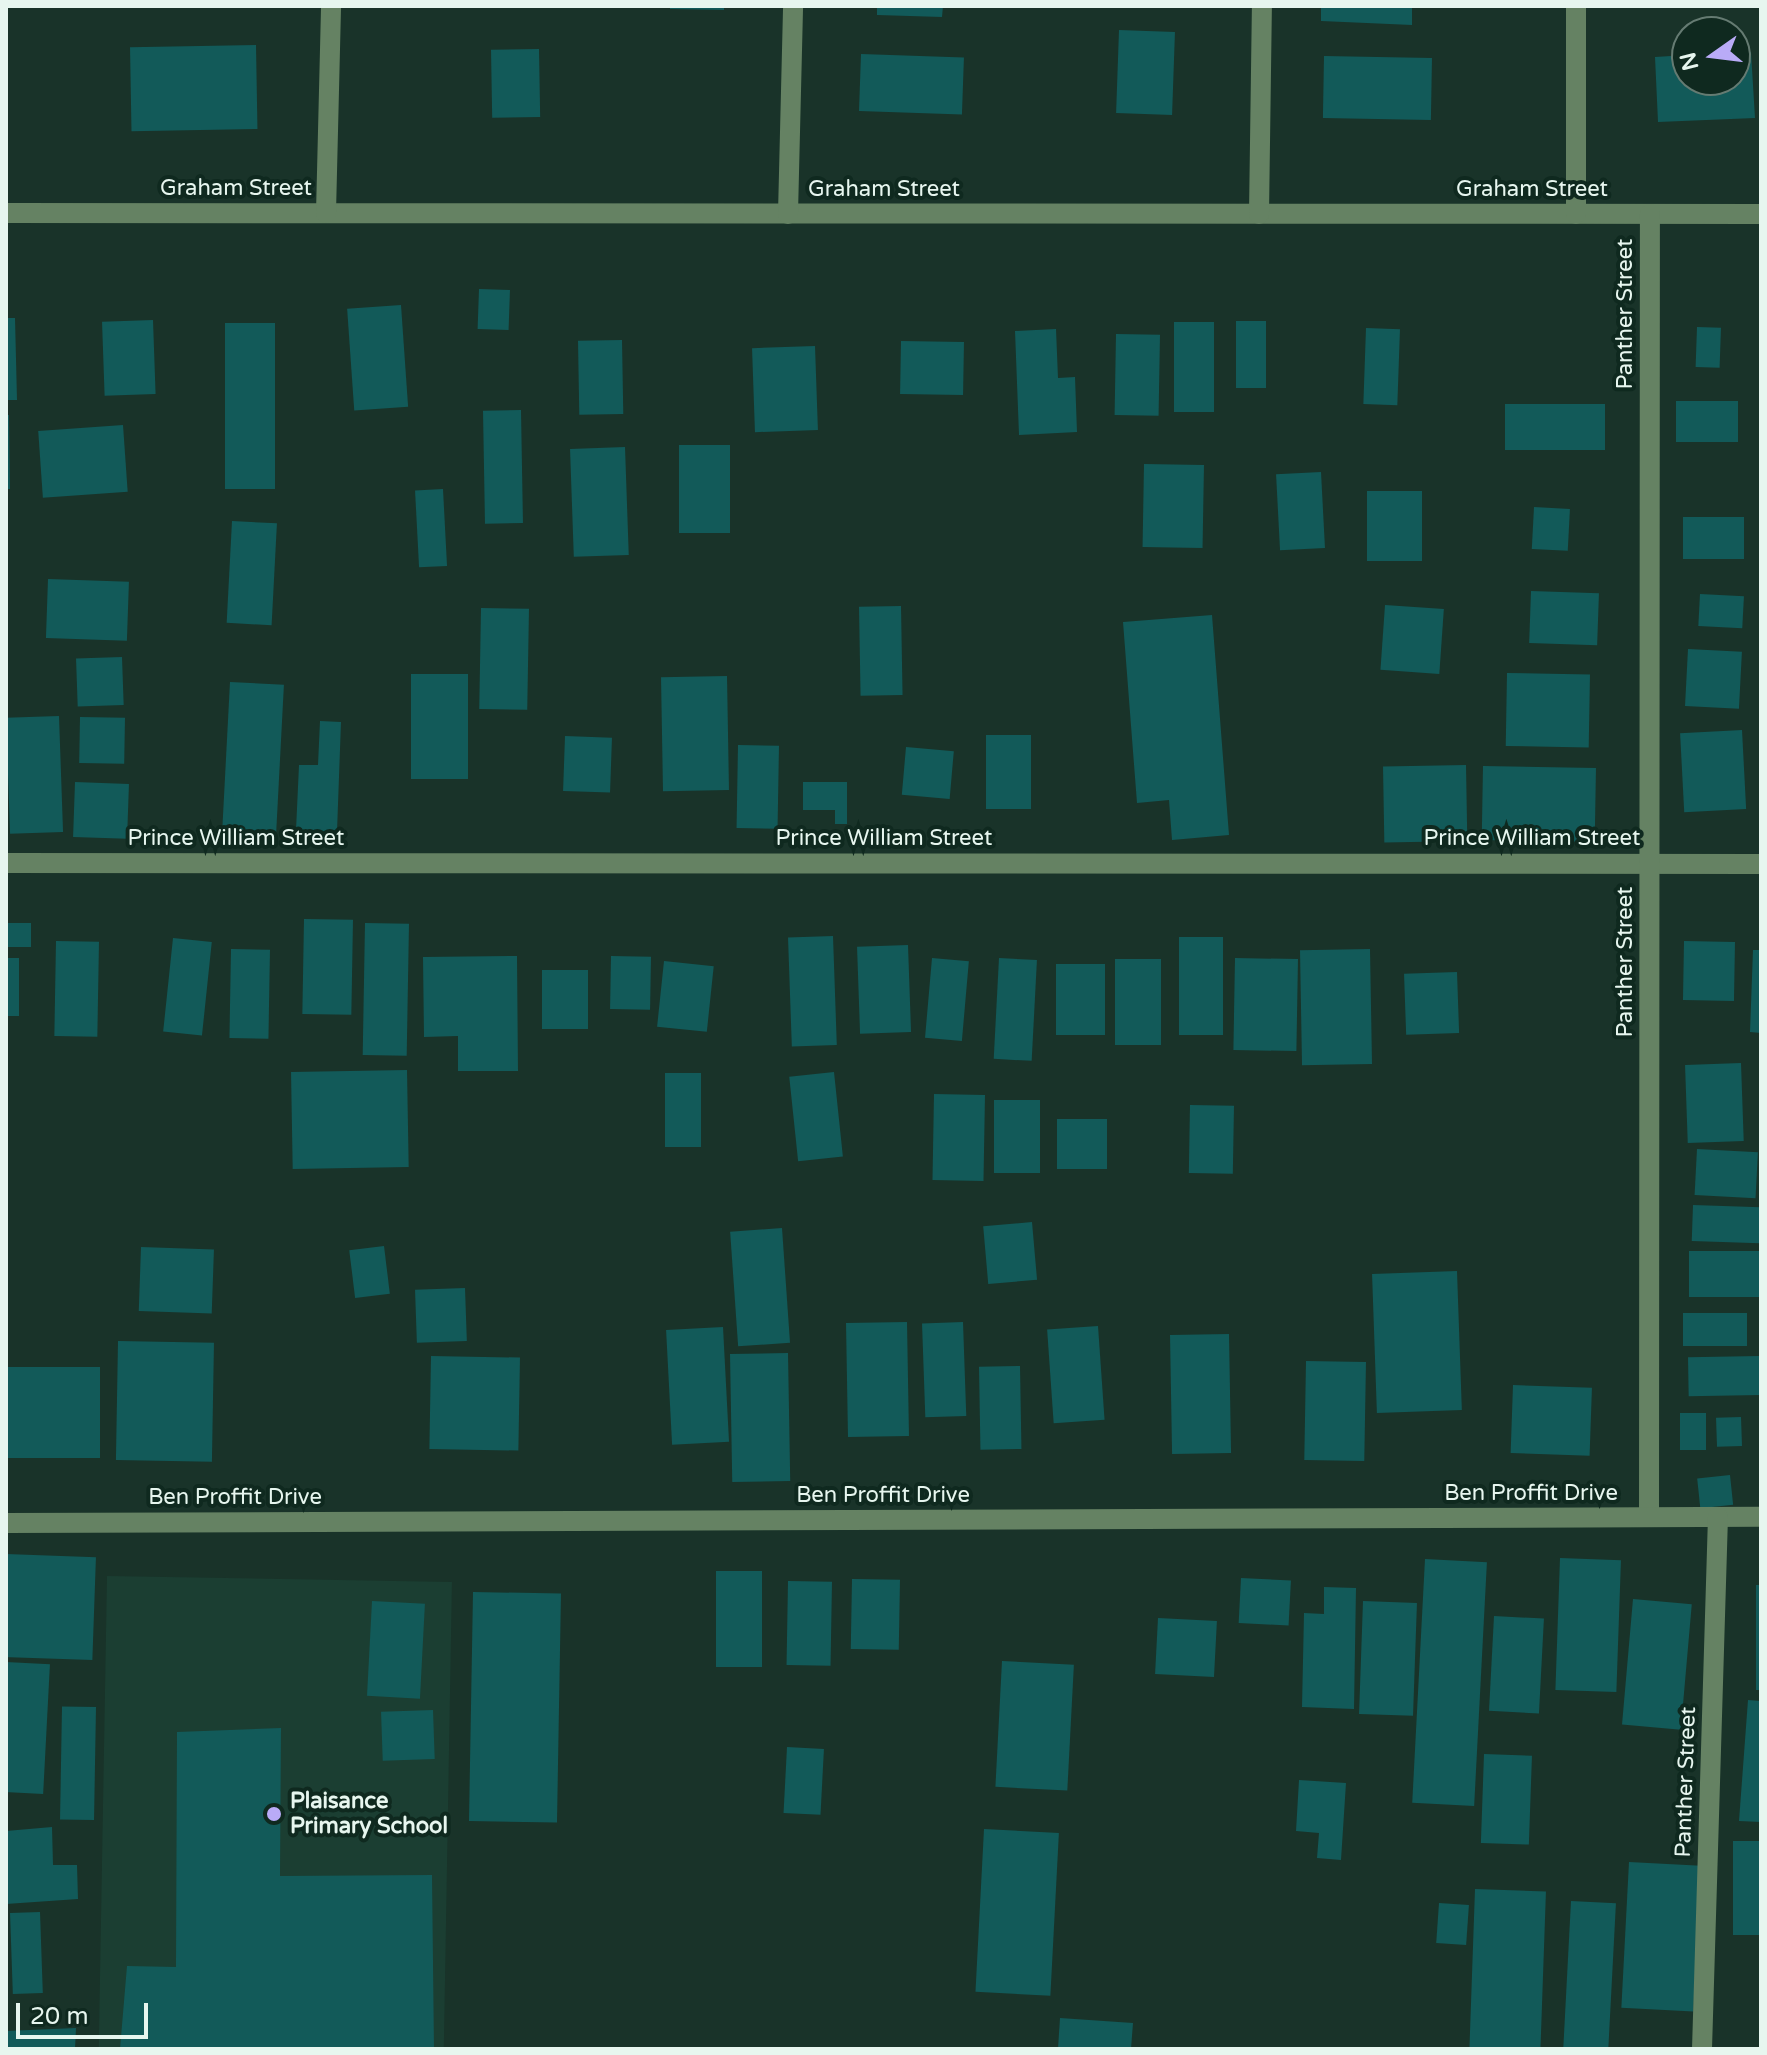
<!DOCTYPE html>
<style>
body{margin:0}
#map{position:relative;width:1767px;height:2055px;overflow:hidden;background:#193329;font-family:"Varela Round",sans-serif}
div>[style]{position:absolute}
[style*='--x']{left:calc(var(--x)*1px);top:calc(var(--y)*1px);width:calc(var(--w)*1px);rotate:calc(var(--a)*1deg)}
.built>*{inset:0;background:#1b3e32;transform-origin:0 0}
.building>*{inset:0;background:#125a59;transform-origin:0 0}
.minor>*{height:20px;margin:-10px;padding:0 10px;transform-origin:10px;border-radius:10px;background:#658263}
.dots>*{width:22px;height:22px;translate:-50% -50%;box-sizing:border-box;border:4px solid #0f291f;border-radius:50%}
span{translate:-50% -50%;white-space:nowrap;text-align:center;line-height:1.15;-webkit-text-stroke:8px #0f291f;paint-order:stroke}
.street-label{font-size:22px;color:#e7f6ef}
.poi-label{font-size:22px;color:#e7f6ef;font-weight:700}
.left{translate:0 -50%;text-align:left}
.frame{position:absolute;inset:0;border:8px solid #e7f6ef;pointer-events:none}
.north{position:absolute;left:1671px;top:16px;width:80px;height:80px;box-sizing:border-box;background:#0f291f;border:2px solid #657b72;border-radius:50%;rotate:256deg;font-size:22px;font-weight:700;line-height:32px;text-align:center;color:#e7f6ef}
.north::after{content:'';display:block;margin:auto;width:28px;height:36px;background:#b9abf7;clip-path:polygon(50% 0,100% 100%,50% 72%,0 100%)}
.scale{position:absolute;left:16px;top:2003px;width:132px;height:36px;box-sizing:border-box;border:4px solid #e7f6ef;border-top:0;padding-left:10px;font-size:24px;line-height:28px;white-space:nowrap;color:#e7f6ef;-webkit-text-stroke:6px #0f291f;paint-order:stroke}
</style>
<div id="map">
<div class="built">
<div style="left:107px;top:1576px;width:345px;height:473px;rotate:1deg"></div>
</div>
<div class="building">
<div style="clip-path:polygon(670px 6px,724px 6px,724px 10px,670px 9px)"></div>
<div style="clip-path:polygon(877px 6px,943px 6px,942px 17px,877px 15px)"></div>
<div style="clip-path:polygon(1321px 6px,1412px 6px,1412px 25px,1321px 21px)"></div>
<div style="left:1119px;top:30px;width:56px;height:83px;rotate:2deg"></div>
<div style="left:256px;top:45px;width:84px;height:126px;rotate:89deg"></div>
<div style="left:539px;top:49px;width:68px;height:48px;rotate:89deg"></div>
<div style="clip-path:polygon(1751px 52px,1755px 118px,1658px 122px,1655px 57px,1687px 55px,1687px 80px,1735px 80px,1735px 53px)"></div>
<div style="left:861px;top:54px;width:103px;height:57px;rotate:2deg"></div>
<div style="left:1324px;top:56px;width:108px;height:62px;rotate:1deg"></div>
<div style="left:479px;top:289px;width:31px;height:40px;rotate:2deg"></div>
<div style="left:401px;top:305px;width:102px;height:54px;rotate:86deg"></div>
<div style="clip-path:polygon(6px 318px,15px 318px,17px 400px,6px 400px)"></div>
<div style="left:153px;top:320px;width:74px;height:51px;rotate:88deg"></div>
<div style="left:1236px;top:321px;width:30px;height:67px"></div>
<div style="left:1174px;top:322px;width:40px;height:90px"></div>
<div style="left:225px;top:323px;width:50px;height:166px"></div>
<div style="left:1697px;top:327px;width:24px;height:40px;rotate:2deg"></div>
<div style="left:1366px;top:328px;width:34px;height:76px;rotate:2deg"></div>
<div style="clip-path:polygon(1056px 329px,1058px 378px,1075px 377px,1077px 432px,1019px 435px,1015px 331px)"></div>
<div style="left:1116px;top:334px;width:44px;height:81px;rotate:1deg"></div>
<div style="left:622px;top:340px;width:74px;height:44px;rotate:89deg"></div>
<div style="left:901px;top:341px;width:63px;height:53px;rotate:1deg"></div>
<div style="left:815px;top:346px;width:84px;height:63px;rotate:88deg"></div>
<div style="left:1676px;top:401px;width:62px;height:41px"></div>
<div style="left:1505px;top:404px;width:100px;height:46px"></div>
<div style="left:521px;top:410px;width:113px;height:38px;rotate:89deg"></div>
<div style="clip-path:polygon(6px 415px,9px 415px,10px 489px,6px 489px)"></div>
<div style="left:123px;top:425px;width:67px;height:85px;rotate:86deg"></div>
<div style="left:679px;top:445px;width:51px;height:88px"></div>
<div style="left:625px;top:447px;width:108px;height:55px;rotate:88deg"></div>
<div style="left:1144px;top:464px;width:60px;height:83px;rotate:1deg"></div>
<div style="left:1321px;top:472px;width:76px;height:45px;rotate:87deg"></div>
<div style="left:443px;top:489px;width:77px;height:28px;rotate:87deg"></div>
<div style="left:1367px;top:491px;width:55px;height:70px"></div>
<div style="left:1534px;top:507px;width:36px;height:42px;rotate:3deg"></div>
<div style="left:1683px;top:517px;width:61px;height:42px"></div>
<div style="left:232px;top:521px;width:45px;height:102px;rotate:3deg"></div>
<div style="left:48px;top:579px;width:81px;height:59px;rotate:2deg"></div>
<div style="left:1531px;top:591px;width:68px;height:52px;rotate:2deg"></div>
<div style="left:1700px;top:594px;width:44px;height:32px;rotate:3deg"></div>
<div style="left:1385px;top:605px;width:59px;height:65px;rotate:4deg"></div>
<div style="left:901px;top:606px;width:89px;height:42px;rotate:89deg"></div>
<div style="left:481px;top:608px;width:48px;height:101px;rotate:1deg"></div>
<div style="clip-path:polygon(1212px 615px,1229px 835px,1172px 840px,1169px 800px,1137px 803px,1123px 622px)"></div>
<div style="left:1688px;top:649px;width:54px;height:57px;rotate:3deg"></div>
<div style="left:122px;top:657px;width:48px;height:46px;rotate:88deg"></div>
<div style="left:1507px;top:673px;width:83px;height:73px;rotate:1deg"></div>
<div style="left:411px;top:674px;width:57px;height:105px"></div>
<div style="left:727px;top:676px;width:114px;height:66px;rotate:89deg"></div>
<div style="left:230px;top:682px;width:54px;height:150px;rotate:3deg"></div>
<div style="left:59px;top:716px;width:116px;height:53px;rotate:88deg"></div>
<div style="left:80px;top:717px;width:45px;height:46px;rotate:1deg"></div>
<div style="clip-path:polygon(320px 721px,341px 722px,337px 832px,296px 830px,299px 765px,318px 765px)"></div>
<div style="left:1742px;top:730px;width:79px;height:62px;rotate:87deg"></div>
<div style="left:986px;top:735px;width:45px;height:74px"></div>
<div style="left:565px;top:736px;width:47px;height:55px;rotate:2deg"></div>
<div style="left:738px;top:745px;width:41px;height:83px;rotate:1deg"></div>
<div style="left:906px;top:747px;width:48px;height:48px;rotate:5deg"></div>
<div style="left:1466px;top:765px;width:76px;height:83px;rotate:89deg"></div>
<div style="left:1483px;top:766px;width:113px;height:74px;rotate:1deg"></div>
<div style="left:75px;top:782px;width:54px;height:55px;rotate:2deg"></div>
<div style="clip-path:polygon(803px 782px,847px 782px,847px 824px,835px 824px,835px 810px,803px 810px)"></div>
<div style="left:304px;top:919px;width:49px;height:95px;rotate:1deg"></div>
<div style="left:7px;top:923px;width:24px;height:24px"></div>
<div style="left:365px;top:923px;width:44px;height:132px;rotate:1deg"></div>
<div style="left:833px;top:936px;width:109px;height:45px;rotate:88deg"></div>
<div style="left:1179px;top:937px;width:44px;height:98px"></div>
<div style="left:173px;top:938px;width:39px;height:94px;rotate:6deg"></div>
<div style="left:56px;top:941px;width:43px;height:95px;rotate:1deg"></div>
<div style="left:1684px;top:941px;width:51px;height:59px;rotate:1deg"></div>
<div style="left:908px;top:945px;width:87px;height:51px;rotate:88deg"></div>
<div style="left:231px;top:949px;width:39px;height:89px;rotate:1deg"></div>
<div style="left:1370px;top:949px;width:115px;height:70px;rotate:89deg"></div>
<div style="clip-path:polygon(1753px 950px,1761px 950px,1761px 1033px,1750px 1032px)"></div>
<div style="clip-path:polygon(517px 956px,518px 1071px,458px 1071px,458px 1036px,424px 1037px,423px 957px)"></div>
<div style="left:611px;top:956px;width:40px;height:53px;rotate:1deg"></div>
<div style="left:6px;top:958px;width:13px;height:58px"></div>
<div style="left:932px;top:958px;width:37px;height:80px;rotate:5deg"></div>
<div style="left:999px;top:958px;width:38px;height:101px;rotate:3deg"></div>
<div style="left:1235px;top:958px;width:63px;height:92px;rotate:1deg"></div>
<div style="left:1115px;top:959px;width:46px;height:86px"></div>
<div style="left:664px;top:961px;width:50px;height:66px;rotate:6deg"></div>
<div style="left:1056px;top:964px;width:49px;height:71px"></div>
<div style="left:542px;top:970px;width:46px;height:59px"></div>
<div style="left:1457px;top:972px;width:61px;height:53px;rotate:88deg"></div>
<div style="left:1741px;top:1063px;width:78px;height:56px;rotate:88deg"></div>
<div style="left:407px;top:1070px;width:97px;height:116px;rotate:89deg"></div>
<div style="left:834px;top:1072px;width:85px;height:45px;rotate:84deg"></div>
<div style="left:665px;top:1073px;width:36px;height:74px"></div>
<div style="left:934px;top:1094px;width:51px;height:86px;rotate:1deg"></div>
<div style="left:994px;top:1100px;width:46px;height:73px"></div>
<div style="left:1190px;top:1105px;width:44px;height:68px;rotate:1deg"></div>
<div style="left:1057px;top:1119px;width:50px;height:50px"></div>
<div style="left:1697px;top:1149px;width:61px;height:46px;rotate:3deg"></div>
<div style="left:1693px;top:1205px;width:68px;height:36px;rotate:2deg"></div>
<div style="left:1032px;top:1222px;width:58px;height:49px;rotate:85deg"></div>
<div style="left:782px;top:1228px;width:115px;height:52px;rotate:86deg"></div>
<div style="left:384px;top:1246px;width:48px;height:35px;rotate:83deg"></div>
<div style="left:141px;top:1247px;width:73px;height:64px;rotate:2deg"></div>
<div style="left:1761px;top:1251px;width:46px;height:72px;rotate:90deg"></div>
<div style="left:1457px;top:1271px;width:139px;height:85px;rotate:88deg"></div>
<div style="left:465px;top:1288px;width:53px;height:50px;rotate:88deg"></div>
<div style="left:1747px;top:1313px;width:33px;height:64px;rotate:90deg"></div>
<div style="left:907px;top:1322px;width:114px;height:61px;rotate:89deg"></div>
<div style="left:963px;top:1322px;width:94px;height:41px;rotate:88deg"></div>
<div style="left:1098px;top:1326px;width:94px;height:51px;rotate:86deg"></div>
<div style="left:723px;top:1327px;width:115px;height:57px;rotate:87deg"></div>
<div style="left:1229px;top:1334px;width:119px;height:59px;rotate:89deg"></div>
<div style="left:118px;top:1341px;width:96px;height:119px;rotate:1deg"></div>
<div style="left:788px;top:1353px;width:128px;height:58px;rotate:89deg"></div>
<div style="left:431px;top:1356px;width:89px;height:93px;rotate:1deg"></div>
<div style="left:1760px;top:1356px;width:39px;height:72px;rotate:89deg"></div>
<div style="left:1306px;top:1361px;width:60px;height:99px;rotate:1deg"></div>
<div style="left:1020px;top:1366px;width:83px;height:41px;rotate:89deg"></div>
<div style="left:6px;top:1367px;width:94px;height:91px"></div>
<div style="left:1513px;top:1385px;width:79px;height:68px;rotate:2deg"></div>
<div style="left:1680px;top:1413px;width:26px;height:37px"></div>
<div style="left:1741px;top:1417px;width:29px;height:25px;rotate:88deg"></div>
<div style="left:1730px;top:1475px;width:30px;height:33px;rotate:84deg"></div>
<div style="left:6px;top:1554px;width:90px;height:103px;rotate:2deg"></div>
<div style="left:1560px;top:1558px;width:61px;height:132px;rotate:2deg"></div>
<div style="left:1425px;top:1559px;width:62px;height:244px;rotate:3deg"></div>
<div style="left:716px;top:1571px;width:46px;height:96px"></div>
<div style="left:1241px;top:1578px;width:50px;height:45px;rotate:3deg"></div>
<div style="left:852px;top:1579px;width:48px;height:70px;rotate:1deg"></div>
<div style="left:788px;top:1581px;width:44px;height:84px;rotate:1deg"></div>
<div style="left:1761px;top:1585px;width:105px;height:5px;rotate:90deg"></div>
<div style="clip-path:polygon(1324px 1587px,1356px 1588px,1354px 1709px,1302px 1707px,1304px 1613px,1324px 1614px)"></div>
<div style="left:473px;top:1592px;width:88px;height:229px;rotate:1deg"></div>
<div style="left:1633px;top:1599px;width:59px;height:126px;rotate:5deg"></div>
<div style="left:372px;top:1601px;width:53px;height:95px;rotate:3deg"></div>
<div style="left:1363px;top:1601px;width:54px;height:113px;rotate:2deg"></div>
<div style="left:1494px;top:1616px;width:50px;height:95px;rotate:3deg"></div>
<div style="left:1158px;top:1618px;width:59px;height:56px;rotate:3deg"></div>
<div style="left:1002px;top:1661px;width:72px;height:126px;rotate:3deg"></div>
<div style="left:6px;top:1662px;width:44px;height:130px;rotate:3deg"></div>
<div style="clip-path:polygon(1748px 1700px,1761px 1701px,1761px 1822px,1739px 1821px)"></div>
<div style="left:96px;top:1707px;width:113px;height:34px;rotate:91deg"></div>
<div style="left:433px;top:1710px;width:49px;height:52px;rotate:88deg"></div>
<div style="clip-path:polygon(281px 1728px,280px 1876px,432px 1875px,434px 2049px,120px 2049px,127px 1966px,176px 1967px,177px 1732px)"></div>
<div style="left:787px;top:1747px;width:37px;height:66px;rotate:3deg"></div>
<div style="left:1484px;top:1754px;width:48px;height:89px;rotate:2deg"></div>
<div style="clip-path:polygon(1299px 1780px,1346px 1783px,1341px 1860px,1317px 1858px,1319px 1833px,1296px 1831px)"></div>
<div style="clip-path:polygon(52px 1827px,53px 1865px,77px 1865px,78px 1899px,6px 1904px,6px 1831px)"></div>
<div style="left:984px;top:1829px;width:75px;height:163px;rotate:3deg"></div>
<div style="left:1733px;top:1841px;width:28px;height:94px"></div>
<div style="left:1629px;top:1862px;width:72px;height:146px;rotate:3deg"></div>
<div style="left:1475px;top:1889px;width:71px;height:160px;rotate:2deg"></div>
<div style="left:1571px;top:1901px;width:45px;height:148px;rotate:3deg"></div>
<div style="left:1439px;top:1903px;width:30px;height:40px;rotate:4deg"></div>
<div style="left:40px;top:1912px;width:81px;height:30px;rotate:88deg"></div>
<div style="clip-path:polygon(1060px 2018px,1133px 2023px,1131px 2049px,1058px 2049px)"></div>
<div style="clip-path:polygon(76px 2028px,75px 2049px,6px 2049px,6px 2031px)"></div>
</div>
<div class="minor">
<div style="--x:6;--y:213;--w:1755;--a:0.03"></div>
<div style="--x:326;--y:213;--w:207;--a:-88.6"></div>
<div style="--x:788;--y:214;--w:208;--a:-88.6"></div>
<div style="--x:1259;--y:214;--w:208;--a:-89.2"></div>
<div style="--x:1576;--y:214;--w:208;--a:-90"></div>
<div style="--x:6;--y:863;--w:1755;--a:0.03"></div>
<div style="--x:1649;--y:1517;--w:1303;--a:-89.96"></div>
<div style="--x:6;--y:1523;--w:1755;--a:-0.2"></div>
<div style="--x:1702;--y:2049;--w:532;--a:-88.28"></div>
</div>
<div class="dots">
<div style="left:274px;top:1814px;background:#b9abf7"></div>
</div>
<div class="street-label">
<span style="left:236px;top:189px">Graham Street</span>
<span style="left:884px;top:190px">Graham Street</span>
<span style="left:1532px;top:190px">Graham Street</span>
<span style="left:1626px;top:314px;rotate:-90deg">Panther Street</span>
<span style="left:236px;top:839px">Prince William Street</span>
<span style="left:884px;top:839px">Prince William Street</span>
<span style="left:1532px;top:839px">Prince William Street</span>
<span style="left:1626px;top:962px;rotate:-90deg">Panther Street</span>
<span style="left:1531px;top:1494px">Ben Proffit Drive</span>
<span style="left:883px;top:1496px">Ben Proffit Drive</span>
<span style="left:235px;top:1498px">Ben Proffit Drive</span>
<span style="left:1686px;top:1782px;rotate:-88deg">Panther Street</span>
</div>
<div class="poi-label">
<span class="left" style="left:290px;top:1814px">Plaisance<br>Primary School</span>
</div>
<div class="frame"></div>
<div class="north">N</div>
<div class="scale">20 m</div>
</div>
